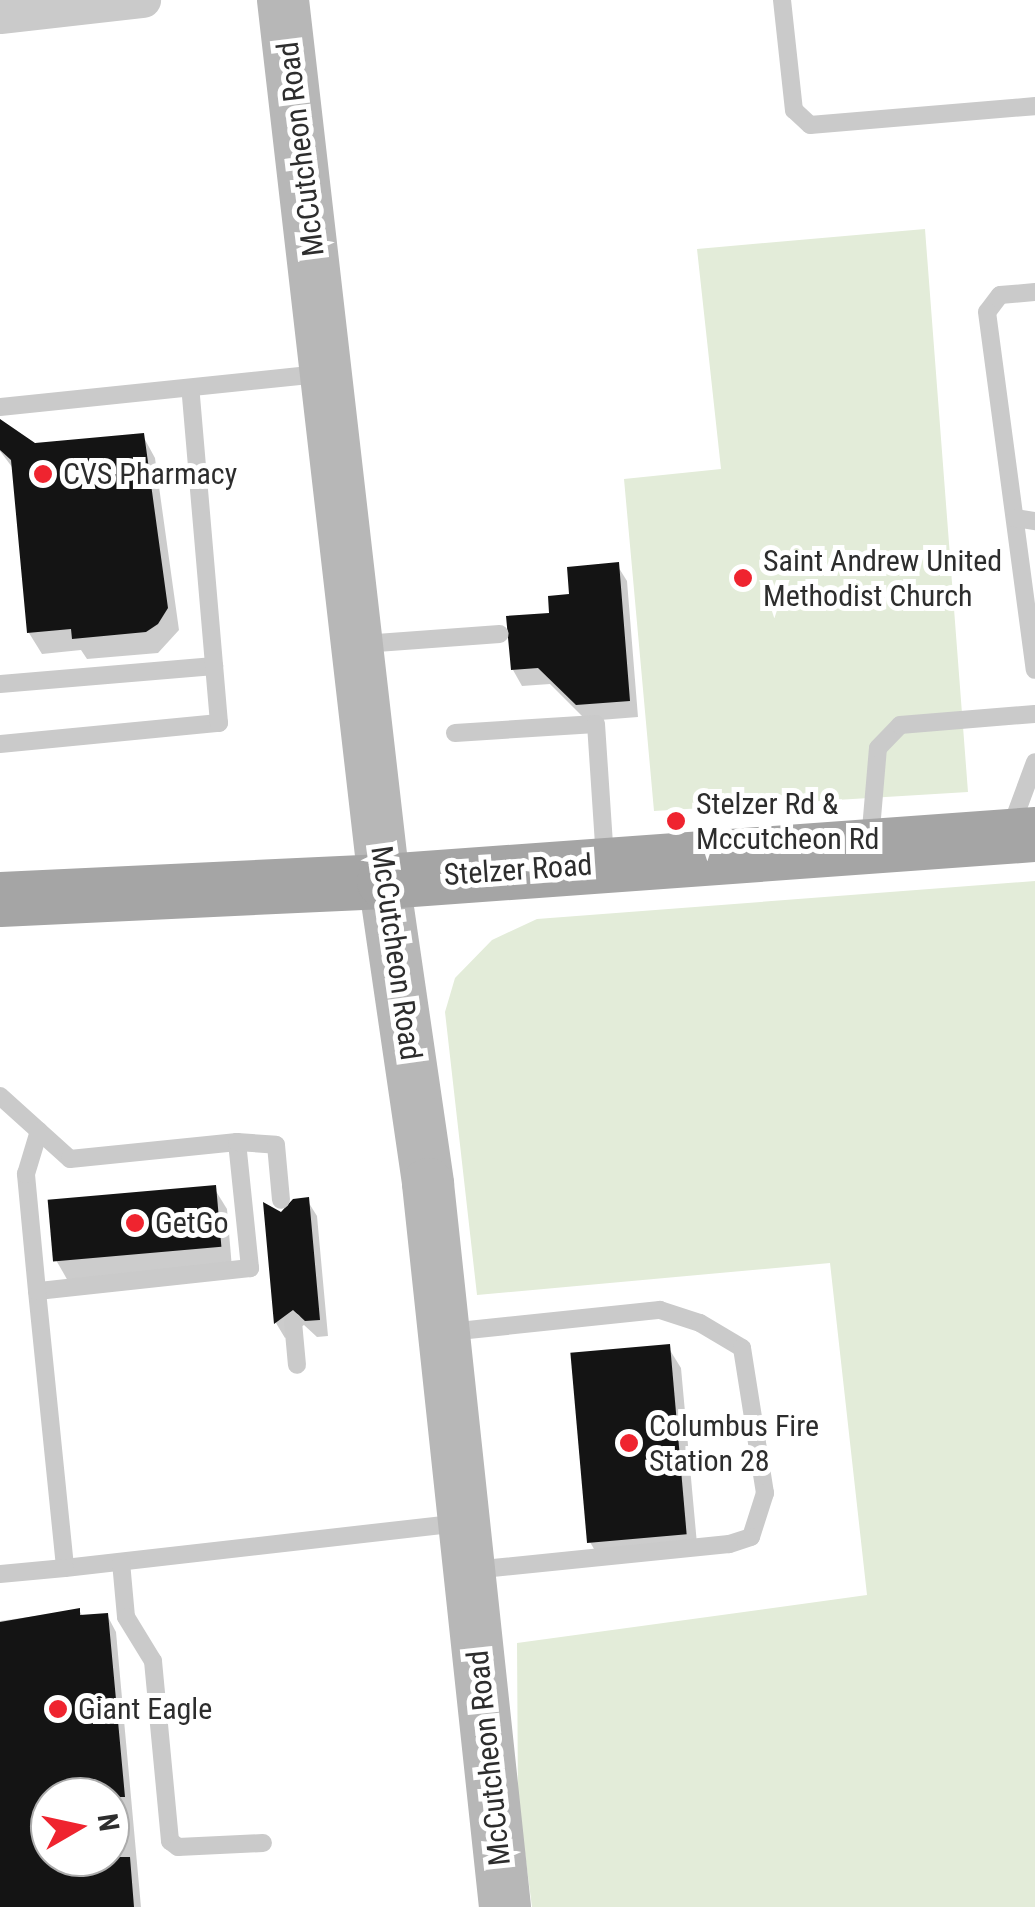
<!DOCTYPE html>
<style>
body{margin:0}
#map{position:relative;width:1035px;height:1907px;overflow:hidden;background:#fff;font-family:"Roboto Condensed",sans-serif}
div>[style]{position:absolute}
[style*='--x']{left:calc(var(--x)*1px);top:calc(var(--y)*1px);width:calc(var(--w)*1px);rotate:calc(var(--a)*1deg)}
.green>*{inset:0;background:#e3ecd9}
.shadow>*{inset:0;background:#0003}
.building>*{inset:0;background:#141414;transform-origin:0 0}
.service>*{height:18px;margin:-9px;padding:0 9px;transform-origin:9px;border-radius:9px;background:#cacaca}
.minor>*{height:35px;margin:-17.5px;padding:0 17.5px;transform-origin:17.5px;border-radius:17.5px;background:#cacaca}
.secondary>*{height:52px;margin:-26px;padding:0 26px;transform-origin:26px;border-radius:26px;background:#b7b7b7}
.primary>*{height:55px;margin:-27.5px;padding:0 27.5px;transform-origin:27.5px;border-radius:27.5px;background:#a5a5a5}
.dots>*{width:28px;height:28px;translate:-50% -50%;box-sizing:border-box;border:5px solid #fff;border-radius:50%}
span{translate:-50% -50%;white-space:nowrap;text-align:center;line-height:1.15;-webkit-text-stroke:10px #fff;paint-order:stroke}
.street-label{font-size:30px;color:#2d2d2d}
.poi-label{font-size:30px;color:#2d2d2d}
.left{translate:0 -50%;text-align:left}
.north{position:absolute;left:30px;top:1777px;width:100px;height:100px;box-sizing:border-box;background:#fff;border:2px solid #ababab;border-radius:50%;rotate:81deg;font-size:28px;font-weight:700;line-height:40px;text-align:center;color:#2d2d2d}
.north::after{content:'';display:block;margin:auto;width:35px;height:45px;background:#ef242f;clip-path:polygon(50% 0,100% 100%,50% 72%,0 100%)}
</style>
<div id="map">
<div class="green">
<div style="clip-path:polygon(925px 229px,968px 792px,654px 811px,624px 479px,721px 469px,697px 249px)"></div>
<div style="clip-path:polygon(1035px 881px,1035px 1907px,532px 1907px,518px 1800px,517px 1643px,867px 1595px,830px 1263px,477px 1295px,445px 1012px,455px 978px,492px 940px,537px 919px)"></div>
</div>
<div class="shadow">
<div style="clip-path:polygon(0 436px,34px 446px,143px 436px,155px 458px,179px 630px,158px 653px,87px 659px,81px 650px,42px 654px,29px 633px,15px 471px,0 451px)"></div>
<div style="clip-path:polygon(617px 565px,627px 581px,638px 717px,587px 721px,550px 684px,522px 686px,513px 670px,552px 615px)"></div>
<div style="clip-path:polygon(214px 1188px,227px 1209px,232px 1268px,68px 1281px,56px 1260px)"></div>
<div style="clip-path:polygon(307px 1200px,317px 1216px,328px 1336px,317px 1337px,304px 1325px,285px 1338px,276px 1323px,266px 1206px,282px 1216px)"></div>
<div style="clip-path:polygon(668px 1347px,681px 1368px,698px 1555px,602px 1563px,590px 1542px)"></div>
<div style="clip-path:polygon(evenodd,79px 1610px,83px 1617px,107px 1615px,116px 1632px,141px 1907px,0 1907px,0 1621px,79px 1610px,50px 1797px,110px 1797px,110px 1857px,50px 1857px,50px 1797px)"></div>
</div>
<div class="building">
<div style="clip-path:polygon(0 419px,35px 443px,144px 433px,168px 608px,158px 624px,146px 632px,72px 639px,71px 629px,27px 633px,11px 460px,0 450px)"></div>
<div style="clip-path:polygon(619px 562px,630px 701px,576px 705px,538px 668px,511px 670px,506px 616px,549px 613px,548px 596px,569px 594px,567px 567px)"></div>
<div style="left:216px;top:1185px;width:62px;height:169px;rotate:85deg"></div>
<div style="clip-path:polygon(309px 1197px,320px 1320px,305px 1321px,293px 1310px,274px 1324px,263px 1202px,281px 1212px,293px 1199px)"></div>
<div style="left:670px;top:1344px;width:191px;height:100px;rotate:85deg"></div>
<div style="clip-path:polygon(80px 1608px,80px 1615px,108px 1613px,125px 1797px,50px 1797px,50px 1857px,130px 1857px,134px 1907px,0 1907px,0 1622px)"></div>
</div>
<div class="service">
<div style="--x:782;--y:0;--w:111;--a:83.8"></div>
<div style="--x:794;--y:110;--w:22;--a:43"></div>
<div style="--x:810;--y:125;--w:226;--a:-4.8"></div>
<div style="--x:1035;--y:292;--w:35;--a:175"></div>
<div style="--x:1000;--y:295;--w:21;--a:127"></div>
<div style="--x:987;--y:312;--w:361;--a:82.4"></div>
<div style="--x:0;--y:407;--w:323;--a:-5.9"></div>
<div style="--x:1015;--y:518;--w:20;--a:9"></div>
<div style="--x:363;--y:644;--w:137;--a:-4.2"></div>
<div style="--x:0;--y:684;--w:215;--a:-4.8"></div>
<div style="--x:455;--y:733;--w:141;--a:-3.7"></div>
<div style="--x:596;--y:724;--w:134;--a:86.2"></div>
<div style="--x:0;--y:744;--w:220;--a:-5.5"></div>
<div style="--x:219;--y:723;--w:336;--a:-94.9"></div>
<div style="--x:1011;--y:827;--w:69;--a:-69.7"></div>
<div style="--x:870;--y:841;--w:93;--a:-85.1"></div>
<div style="--x:878;--y:748;--w:32;--a:-46"></div>
<div style="--x:900;--y:725;--w:135;--a:-4.7"></div>
<div style="--x:0;--y:1096;--w:94;--a:42"></div>
<div style="--x:70;--y:1159;--w:168;--a:-5.8"></div>
<div style="--x:237;--y:1142;--w:127;--a:84.1"></div>
<div style="--x:250;--y:1268;--w:214;--a:173.8"></div>
<div style="--x:37;--y:1291;--w:278;--a:84.2"></div>
<div style="--x:65;--y:1568;--w:399;--a:-6.5"></div>
<div style="--x:237;--y:1142;--w:39;--a:4"></div>
<div style="--x:276;--y:1145;--w:55;--a:84.8"></div>
<div style="--x:37;--y:1291;--w:118;--a:-95.4"></div>
<div style="--x:26;--y:1174;--w:45;--a:-73.2"></div>
<div style="--x:293;--y:1322;--w:43;--a:84.7"></div>
<div style="--x:449;--y:1332;--w:212;--a:-6"></div>
<div style="--x:660;--y:1310;--w:42;--a:18"></div>
<div style="--x:700;--y:1323;--w:49;--a:30.8"></div>
<div style="--x:742;--y:1348;--w:147;--a:81"></div>
<div style="--x:765;--y:1493;--w:46;--a:107.7"></div>
<div style="--x:751;--y:1537;--w:23;--a:162"></div>
<div style="--x:729;--y:1544;--w:255;--a:174.2"></div>
<div style="--x:121;--y:1562;--w:55;--a:84.8"></div>
<div style="--x:126;--y:1617;--w:52;--a:58.5"></div>
<div style="--x:153;--y:1661;--w:181;--a:84.6"></div>
<div style="--x:170;--y:1841;--w:10;--a:37"></div>
<div style="--x:178;--y:1847;--w:85;--a:-2.7"></div>
<div style="--x:0;--y:1574;--w:65;--a:-5.3"></div>
</div>
<div class="minor">
<div style="--x:0;--y:16;--w:144;--a:-6.4"></div>
</div>
<div class="secondary">
<div style="--x:283;--y:0;--w:887;--a:83.46"></div>
<div style="--x:384;--y:881;--w:306;--a:81.7"></div>
<div style="--x:428;--y:1184;--w:727;--a:83.92"></div>
</div>
<div class="primary">
<div style="--x:0;--y:899;--w:384;--a:-2.7"></div>
<div style="--x:384;--y:881;--w:653;--a:-4.13"></div>
</div>
<div class="dots">
<div style="left:43px;top:474px;background:#ef242f"></div>
<div style="left:743px;top:578px;background:#ef242f"></div>
<div style="left:676px;top:821px;background:#ef242f"></div>
<div style="left:135px;top:1223px;background:#ef242f"></div>
<div style="left:629px;top:1443px;background:#ef242f"></div>
<div style="left:58px;top:1709px;background:#ef242f"></div>
</div>
<div class="street-label">
<span style="left:301px;top:149px;rotate:-97deg">McCutcheon Road</span>
<span style="left:518px;top:870px;rotate:-4deg">Stelzer Road</span>
<span style="left:396px;top:953px;rotate:82deg">McCutcheon Road</span>
<span style="left:489px;top:1758px;rotate:-96deg">McCutcheon Road</span>
</div>
<div class="poi-label">
<span class="left" style="left:63px;top:474px">CVS Pharmacy</span>
<span class="left" style="left:763px;top:578px">Saint Andrew United<br>Methodist Church</span>
<span class="left" style="left:696px;top:821px">Stelzer Rd &amp;<br>Mccutcheon Rd</span>
<span class="left" style="left:155px;top:1223px">GetGo</span>
<span class="left" style="left:649px;top:1443px">Columbus Fire<br>Station 28</span>
<span class="left" style="left:78px;top:1709px">Giant Eagle</span>
</div>
<div class="north">N</div>
</div>
